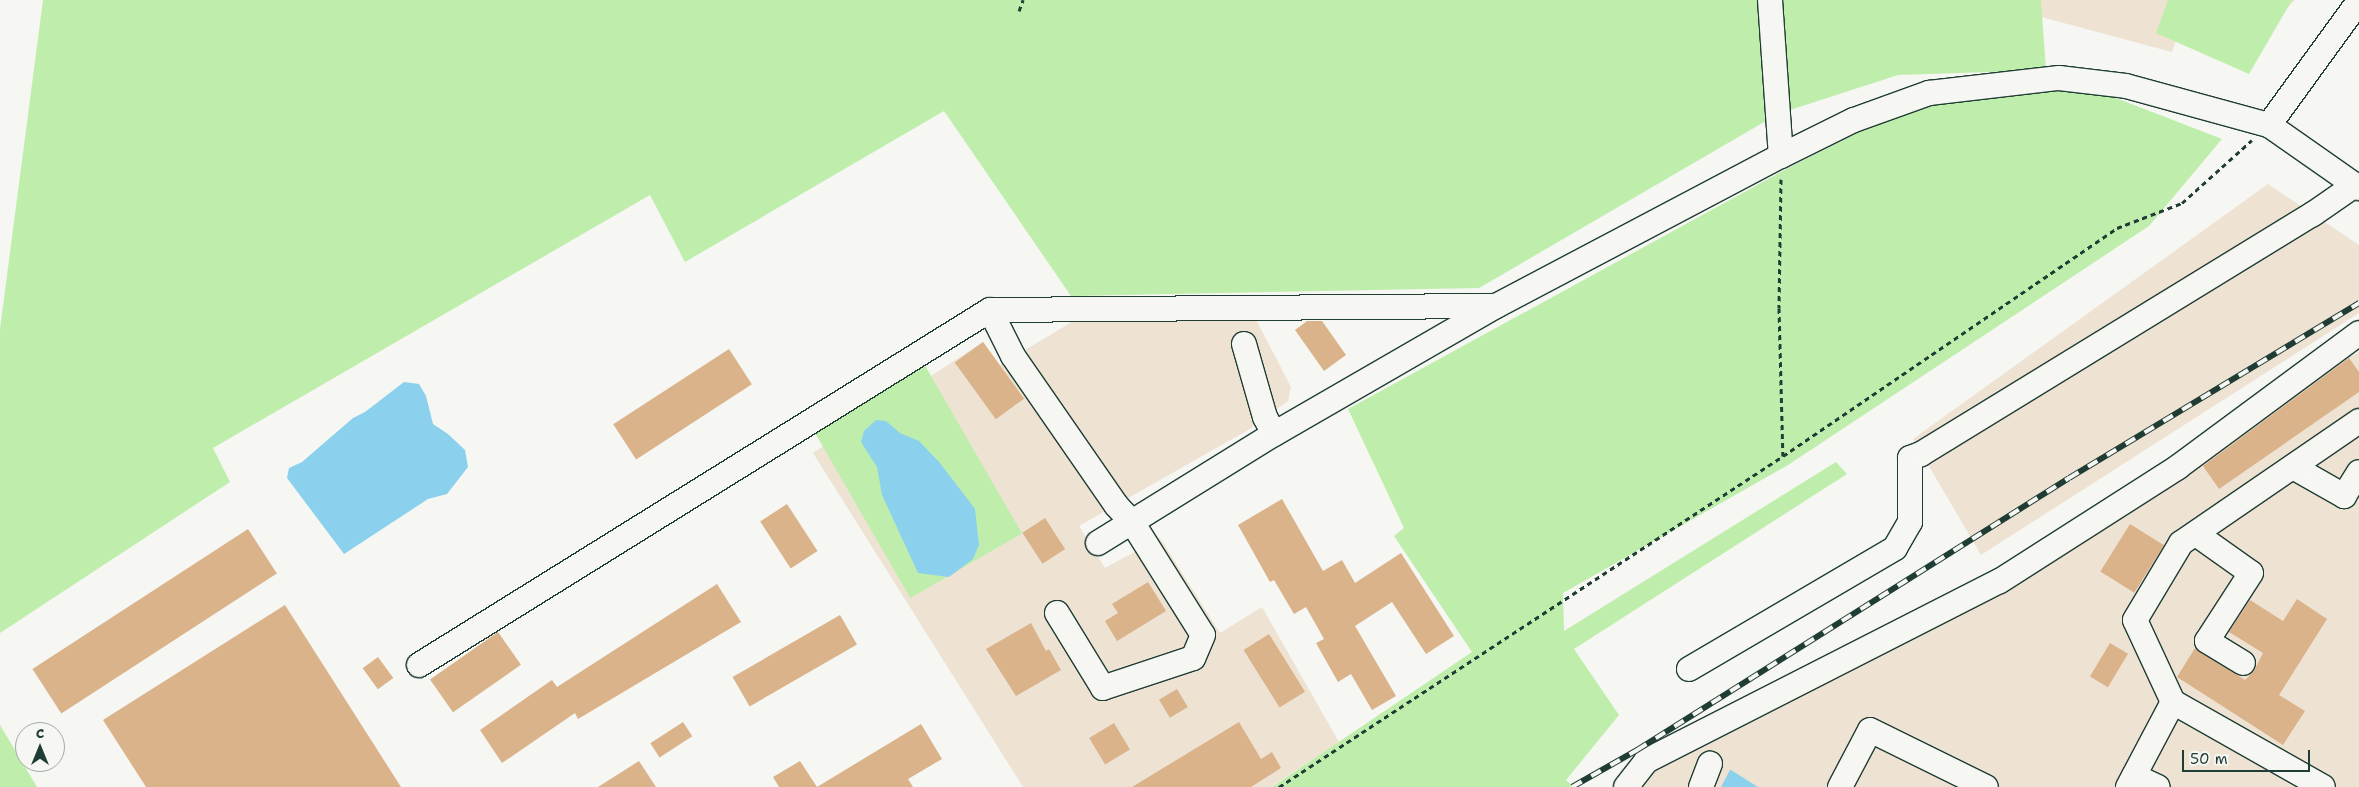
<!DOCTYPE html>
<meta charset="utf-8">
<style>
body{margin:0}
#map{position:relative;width:2359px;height:787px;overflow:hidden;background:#f6f6f2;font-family:"Shantell Sans",sans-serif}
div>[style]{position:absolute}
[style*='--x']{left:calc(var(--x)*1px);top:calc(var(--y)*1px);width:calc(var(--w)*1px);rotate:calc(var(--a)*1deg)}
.built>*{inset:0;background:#eee2d3}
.green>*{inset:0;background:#bfeeac;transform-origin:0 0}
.water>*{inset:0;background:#8bd0ec}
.building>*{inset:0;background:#dab38b;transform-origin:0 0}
.path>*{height:3px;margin-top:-1.5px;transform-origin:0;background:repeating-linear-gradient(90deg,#1f3d34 0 5px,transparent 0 9px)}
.roads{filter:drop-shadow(1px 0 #1f3d34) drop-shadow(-1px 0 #1f3d34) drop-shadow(0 1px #1f3d34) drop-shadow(0 -1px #1f3d34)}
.minor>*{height:24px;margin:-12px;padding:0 12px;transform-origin:12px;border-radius:12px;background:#f6f6f2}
.rail>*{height:5.5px;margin-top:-2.75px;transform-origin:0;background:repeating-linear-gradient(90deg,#f6f6f2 0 11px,#1f3d34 0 22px);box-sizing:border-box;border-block:1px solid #1f3d34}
span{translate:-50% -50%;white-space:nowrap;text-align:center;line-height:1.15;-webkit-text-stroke:4.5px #f6f6f2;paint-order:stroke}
.north{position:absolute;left:15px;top:722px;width:50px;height:50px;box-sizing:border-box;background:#f6f6f2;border:1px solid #a0aca6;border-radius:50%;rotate:0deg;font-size:14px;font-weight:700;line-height:20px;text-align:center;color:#1f3d34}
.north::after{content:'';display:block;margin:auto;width:18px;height:22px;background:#1f3d34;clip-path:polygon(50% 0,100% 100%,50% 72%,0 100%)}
.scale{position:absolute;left:2182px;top:750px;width:128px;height:22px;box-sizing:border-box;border:2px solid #1f3d34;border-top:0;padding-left:6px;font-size:15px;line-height:18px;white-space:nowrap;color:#1f3d34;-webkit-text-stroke:4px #f6f6f2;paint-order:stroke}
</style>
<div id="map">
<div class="built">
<div style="clip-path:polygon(2004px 0,2295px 0,2277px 19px,2189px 1px,2172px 52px,2004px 7px)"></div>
<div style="clip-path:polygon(2268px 184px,2359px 245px,2359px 313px,1981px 555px,1913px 439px)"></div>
<div style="clip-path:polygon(1252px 312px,1291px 387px,1288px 401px,1248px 430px,1079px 526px,1105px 568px,1160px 538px,1220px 633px,1262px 607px,1339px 742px,1271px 787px,1023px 787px,813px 453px,983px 342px,1000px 365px,1080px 317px)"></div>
<div style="clip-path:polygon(2359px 352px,2359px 787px,1640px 787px,1650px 769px,2199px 461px,2348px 357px)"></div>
</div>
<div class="green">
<div style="clip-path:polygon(43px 0,1760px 0,1771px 118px,1479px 288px,1071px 296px,944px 111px,685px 262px,650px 195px,213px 448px,230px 482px,0 633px,0 329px)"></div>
<div style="clip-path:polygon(1782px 0,2041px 0,2046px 70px,1898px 75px,1787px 111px)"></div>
<div style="clip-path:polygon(2168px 0,2292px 0,2249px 74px,2156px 33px)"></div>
<div style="clip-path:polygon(2090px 88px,2222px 139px,2149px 226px,1788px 465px,1563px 593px,1564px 631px,1836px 462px,1847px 474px,1574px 649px,1619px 715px,1566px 780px,1574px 787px,1272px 787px,1472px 652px,1394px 536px,1404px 528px,1348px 409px,1790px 167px,1915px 104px)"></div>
<div style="left:923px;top:362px;width:198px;height:129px;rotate:60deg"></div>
<div style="clip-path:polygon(0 725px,37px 787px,0 787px)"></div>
</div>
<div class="water">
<div style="clip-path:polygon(404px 382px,419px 384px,426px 396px,433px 424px,448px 434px,465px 450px,468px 467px,447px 494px,428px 499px,344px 554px,287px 478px,289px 468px,302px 462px,353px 418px,365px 412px)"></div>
<div style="clip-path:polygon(876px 420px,886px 421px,900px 433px,919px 441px,940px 463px,975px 509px,979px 545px,973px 559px,949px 577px,918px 573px,882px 495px,877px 467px,861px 442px,864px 431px)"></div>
<div style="clip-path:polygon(1730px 770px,1731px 770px,1758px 787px,1721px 787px)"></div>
</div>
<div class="building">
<div style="clip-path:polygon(1307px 321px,1322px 321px,1346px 355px,1324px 371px,1295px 330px)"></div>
<div style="left:983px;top:342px;width:70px;height:35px;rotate:54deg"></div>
<div style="left:729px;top:349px;width:42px;height:138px;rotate:57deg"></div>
<div style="clip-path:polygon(2349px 358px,2359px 372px,2359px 392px,2219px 489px,2203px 466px)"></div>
<div style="clip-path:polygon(1282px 499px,1323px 571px,1342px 560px,1355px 583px,1401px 553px,1454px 636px,1426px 654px,1392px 602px,1355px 626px,1396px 696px,1372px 710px,1351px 674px,1338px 682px,1316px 643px,1324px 639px,1306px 607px,1294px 614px,1274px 580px,1270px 582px,1238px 525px)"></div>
<div style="left:787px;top:504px;width:56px;height:32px;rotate:57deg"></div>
<div style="left:1045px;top:518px;width:37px;height:27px;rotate:57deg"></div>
<div style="left:2130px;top:524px;width:40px;height:56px;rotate:32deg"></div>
<div style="left:248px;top:529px;width:53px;height:257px;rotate:57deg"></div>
<div style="clip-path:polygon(1148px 582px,1166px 611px,1117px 641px,1105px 621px,1118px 613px,1112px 604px)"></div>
<div style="clip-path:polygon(717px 584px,741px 622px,578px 719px,575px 713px,502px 763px,480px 730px,552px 680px,557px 687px)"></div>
<div style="clip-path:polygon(2297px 599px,2327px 619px,2279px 695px,2305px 711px,2283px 745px,2177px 677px,2195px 648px,2245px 680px,2254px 671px,2263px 653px,2229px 632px,2250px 600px,2283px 621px)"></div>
<div style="clip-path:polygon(285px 605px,401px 787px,146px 787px,103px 720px)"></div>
<div style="left:840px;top:615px;width:34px;height:124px;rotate:60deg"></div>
<div style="clip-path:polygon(1031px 623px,1046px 651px,1049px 649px,1061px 670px,1016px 696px,986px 649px)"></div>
<div style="left:498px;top:632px;width:40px;height:83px;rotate:55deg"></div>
<div style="left:1269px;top:634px;width:68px;height:30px;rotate:58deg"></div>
<div style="left:2110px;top:643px;width:21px;height:39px;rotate:31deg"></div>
<div style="left:378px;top:657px;width:26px;height:19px;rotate:54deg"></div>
<div style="left:1177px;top:689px;width:21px;height:21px;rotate:59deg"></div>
<div style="left:683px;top:722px;width:17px;height:39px;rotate:57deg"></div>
<div style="clip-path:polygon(1239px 722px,1261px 759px,1272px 752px,1281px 768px,1251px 787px,1132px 787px)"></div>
<div style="left:1114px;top:723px;width:31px;height:29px;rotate:59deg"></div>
<div style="clip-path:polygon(921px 724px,942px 759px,908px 779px,913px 787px,779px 787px,773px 777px,800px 761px,817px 787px)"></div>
<div style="clip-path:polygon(639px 761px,656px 787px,598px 787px)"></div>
</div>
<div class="path">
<div style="--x:1019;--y:11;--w:12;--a:-70"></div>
<div style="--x:1781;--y:179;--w:129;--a:90.9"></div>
<div style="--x:1779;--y:308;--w:148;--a:88.5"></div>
<div style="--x:1279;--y:787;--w:603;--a:-33.29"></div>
<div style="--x:1783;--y:456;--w:404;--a:-34.3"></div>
<div style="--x:2117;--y:228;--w:70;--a:-21"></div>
<div style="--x:2182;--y:203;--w:94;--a:-42"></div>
</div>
<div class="roads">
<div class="minor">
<div style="--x:1770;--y:0;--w:156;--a:86"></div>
<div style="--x:2269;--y:125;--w:153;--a:-54"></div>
<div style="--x:990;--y:310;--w:51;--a:63.4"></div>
<div style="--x:1013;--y:356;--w:181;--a:55.3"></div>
<div style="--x:1116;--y:505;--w:23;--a:47"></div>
<div style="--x:1132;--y:522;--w:133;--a:57.9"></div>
<div style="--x:1203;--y:635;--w:25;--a:113"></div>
<div style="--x:1193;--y:658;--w:95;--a:161.6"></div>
<div style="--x:1103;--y:688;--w:88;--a:-121.5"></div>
<div style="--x:1244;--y:344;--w:76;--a:74"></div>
<div style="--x:1265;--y:417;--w:19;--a:62"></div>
<div style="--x:2293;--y:467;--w:59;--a:29.6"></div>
<div style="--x:2344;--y:496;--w:28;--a:-58"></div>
<div style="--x:2196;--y:534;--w:67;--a:35.3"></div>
<div style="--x:2251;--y:573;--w:81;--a:122.9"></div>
<div style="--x:2207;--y:641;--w:42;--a:31.4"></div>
<div style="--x:1098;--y:543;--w:207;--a:-31.8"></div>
<div style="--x:1274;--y:434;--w:256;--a:-30"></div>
<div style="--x:1496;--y:306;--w:322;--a:-27.8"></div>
<div style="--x:1781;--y:156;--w:81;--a:-26.3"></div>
<div style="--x:1854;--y:120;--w:80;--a:-19.8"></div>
<div style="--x:1929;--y:93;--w:131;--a:-6.6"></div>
<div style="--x:2059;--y:78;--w:67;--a:6.8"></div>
<div style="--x:2126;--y:86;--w:148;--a:15.3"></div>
<div style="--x:2269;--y:125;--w:110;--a:35"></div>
<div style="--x:419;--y:665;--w:672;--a:-31.87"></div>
<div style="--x:990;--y:310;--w:503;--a:-0.46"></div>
<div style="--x:1689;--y:669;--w:239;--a:-30.4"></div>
<div style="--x:1895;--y:548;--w:30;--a:-60"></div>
<div style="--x:1910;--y:522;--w:64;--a:-90"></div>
<div style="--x:1910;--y:458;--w:12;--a:-20"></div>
<div style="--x:1921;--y:454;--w:460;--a:-31.5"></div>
<div style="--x:2313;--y:214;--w:51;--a:-34.6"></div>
<div style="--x:2173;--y:702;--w:90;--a:-114.9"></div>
<div style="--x:2135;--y:620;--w:90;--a:-59.1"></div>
<div style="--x:2181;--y:543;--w:216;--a:-34.4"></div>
<div style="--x:2134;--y:776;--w:26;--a:25"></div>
<div style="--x:1626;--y:787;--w:33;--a:-52"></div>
<div style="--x:1646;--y:761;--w:397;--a:-27"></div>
<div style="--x:2000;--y:581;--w:211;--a:-32.6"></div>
<div style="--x:2178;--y:467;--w:225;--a:-36.5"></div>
<div style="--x:1701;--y:787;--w:25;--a:-69"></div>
<div style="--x:1840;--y:787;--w:64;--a:-62.2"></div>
<div style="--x:1870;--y:730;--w:129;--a:26.2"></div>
<div style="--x:2128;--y:787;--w:96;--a:-62.1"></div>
<div style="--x:2173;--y:702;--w:172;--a:29.5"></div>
</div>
</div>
<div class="rail">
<div style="--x:1572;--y:787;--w:75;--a:-29.6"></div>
<div style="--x:1637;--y:750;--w:510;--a:-32.2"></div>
<div style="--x:2069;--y:478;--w:339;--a:-31.1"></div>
</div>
<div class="north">С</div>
<div class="scale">50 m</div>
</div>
